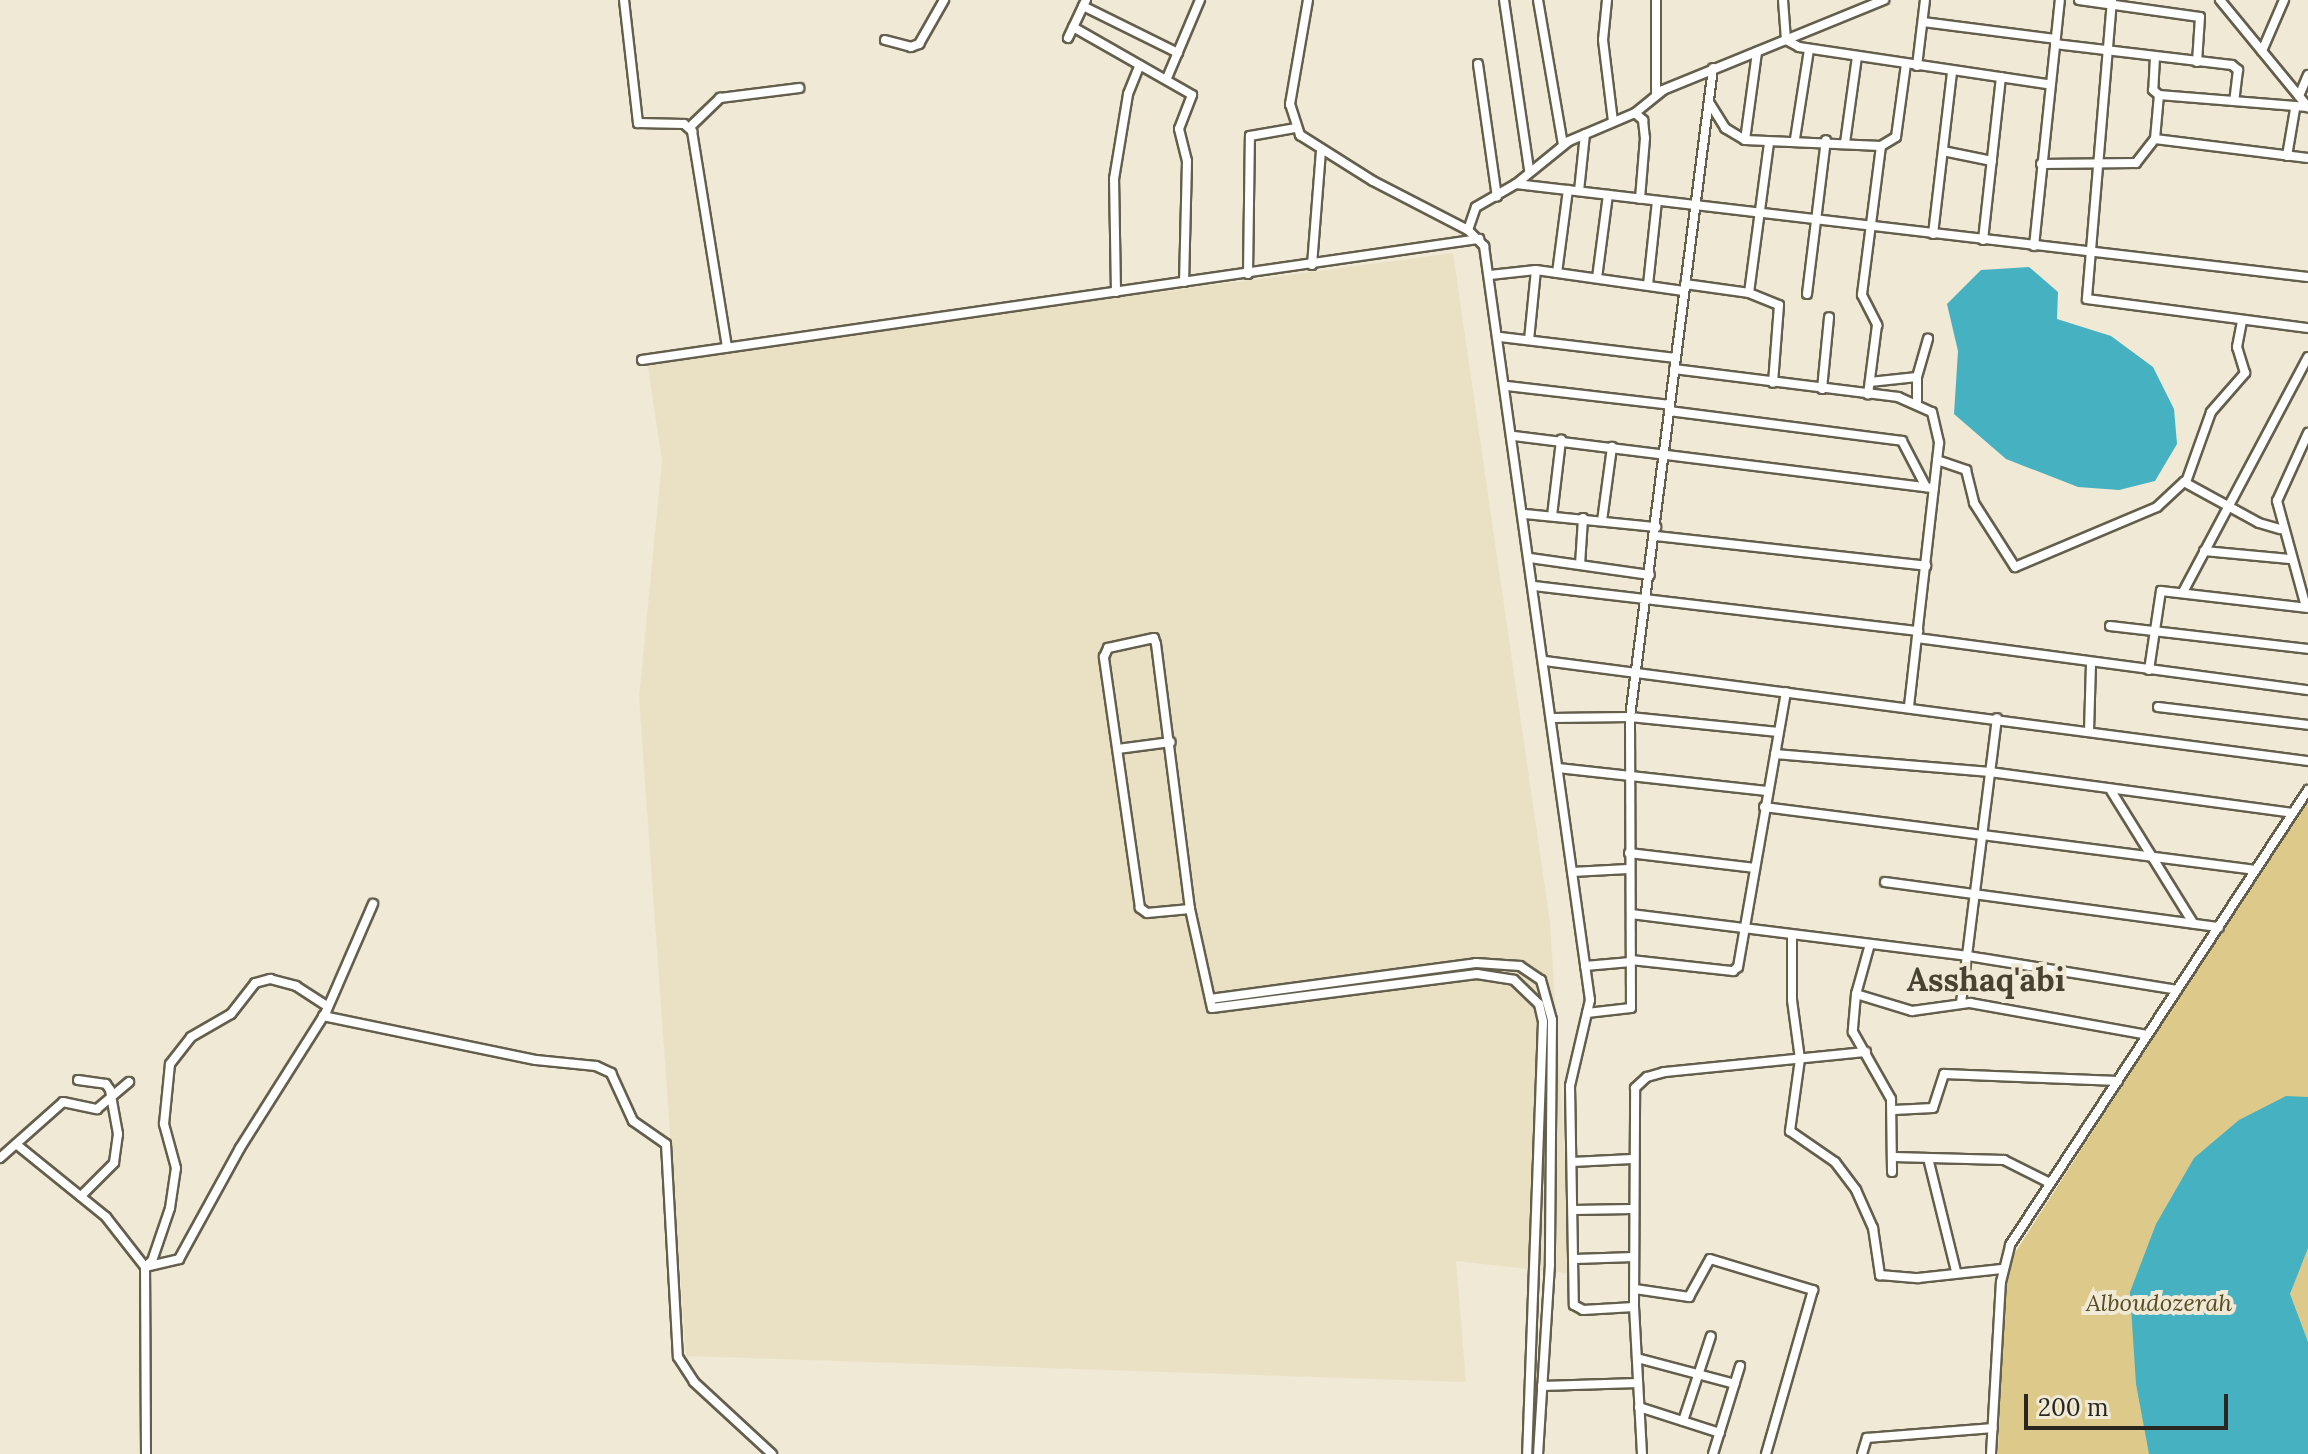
<!DOCTYPE html>
<style>
body{margin:0}
#map{position:relative;width:2308px;height:1454px;overflow:hidden;background:#efe9d5;font-family:Lora,serif}
div>[style]{position:absolute}
[style*='--x']{left:calc(var(--x)*1px);top:calc(var(--y)*1px);width:calc(var(--w)*1px);rotate:calc(var(--a)*1deg)}
.built>*{inset:0;background:#eae1c5}
.green>*{inset:0;background:#ddca8a}
.water>*{inset:0;background:#46b1c0}
.roads{filter:drop-shadow(2px 0 #645f4d) drop-shadow(-2px 0 #645f4d) drop-shadow(0 2px #645f4d) drop-shadow(0 -2px #645f4d)}
.minor>*{height:8px;margin:-4px;padding:0 4px;transform-origin:4px;border-radius:4px;background:#fff}
span{translate:-50% -50%;white-space:nowrap;text-align:center;line-height:1.15;-webkit-text-stroke:8px #efe9d5;paint-order:stroke}
.park-label{font-size:24px;color:#584c22;font-style:italic}
.district-label{font-size:32px;color:#474231;font-weight:700}
.scale{position:absolute;left:2024px;top:1394px;width:204px;height:36px;box-sizing:border-box;border:4px solid #29271f;border-top:0;padding-left:10px;font-size:24px;line-height:28px;white-space:nowrap;color:#29271f;-webkit-text-stroke:6px #efe9d5;paint-order:stroke}
</style>
<div id="map">
<div class="built">
<div style="clip-path:polygon(1453px 253px,1550px 922px,1572px 1274px,1456px 1261px,1466px 1382px,686px 1356px,639px 698px,662px 461px,647px 361px)"></div>
</div>
<div class="green">
<div style="clip-path:polygon(2308px 795px,2308px 1454px,1998px 1454px,2004px 1295px,2013px 1256px)"></div>
</div>
<div class="water">
<div style="clip-path:polygon(2029px 267px,2058px 292px,2057px 319px,2111px 336px,2153px 367px,2174px 409px,2177px 444px,2155px 481px,2119px 490px,2078px 487px,2006px 459px,1954px 414px,1958px 351px,1947px 304px,1981px 270px)"></div>
<div style="clip-path:polygon(2286px 1096px,2308px 1097px,2308px 1248px,2290px 1294px,2308px 1342px,2308px 1454px,2149px 1454px,2136px 1384px,2130px 1292px,2156px 1224px,2194px 1158px,2239px 1120px)"></div>
</div>
<div class="roads">
<div class="minor">
<div style="--x:624;--y:0;--w:124;--a:83.5"></div>
<div style="--x:638;--y:123;--w:46;--a:1.2"></div>
<div style="--x:684;--y:124;--w:11;--a:41"></div>
<div style="--x:692;--y:131;--w:219;--a:80.8"></div>
<div style="--x:1308;--y:0;--w:106;--a:99.8"></div>
<div style="--x:1290;--y:104;--w:33;--a:72"></div>
<div style="--x:1300;--y:135;--w:86;--a:32.2"></div>
<div style="--x:1373;--y:181;--w:107;--a:27.3"></div>
<div style="--x:1468;--y:230;--w:23;--a:45"></div>
<div style="--x:1484;--y:246;--w:761;--a:82"></div>
<div style="--x:1590;--y:1000;--w:88;--a:103.1"></div>
<div style="--x:1570;--y:1086;--w:219;--a:89"></div>
<div style="--x:1574;--y:1305;--w:10;--a:29"></div>
<div style="--x:1583;--y:1310;--w:51;--a:-3.4"></div>
<div style="--x:1504;--y:0;--w:172;--a:81.6"></div>
<div style="--x:1538;--y:0;--w:147;--a:80.2"></div>
<div style="--x:1607;--y:0;--w:40;--a:95.7"></div>
<div style="--x:1603;--y:40;--w:82;--a:83"></div>
<div style="--x:1783;--y:0;--w:40;--a:85.7"></div>
<div style="--x:1786;--y:40;--w:15;--a:28"></div>
<div style="--x:1799;--y:47;--w:252;--a:8.5"></div>
<div style="--x:2079;--y:0;--w:122;--a:8"></div>
<div style="--x:2200;--y:17;--w:45;--a:93.8"></div>
<div style="--x:2112;--y:0;--w:300;--a:94.8"></div>
<div style="--x:2087;--y:299;--w:223;--a:7.5"></div>
<div style="--x:2220;--y:0;--w:139;--a:50.6"></div>
<div style="--x:1083;--y:6;--w:106;--a:26.3"></div>
<div style="--x:1923;--y:22;--w:133;--a:7.3"></div>
<div style="--x:1073;--y:27;--w:137;--a:29.7"></div>
<div style="--x:1192;--y:95;--w:36;--a:111"></div>
<div style="--x:1179;--y:129;--w:33;--a:76"></div>
<div style="--x:1187;--y:161;--w:121;--a:91.4"></div>
<div style="--x:1068;--y:38;--w:42;--a:-64.7"></div>
<div style="--x:885;--y:40;--w:27;--a:15"></div>
<div style="--x:911;--y:47;--w:9;--a:-21"></div>
<div style="--x:919;--y:44;--w:51;--a:-60.4"></div>
<div style="--x:2055;--y:44;--w:178;--a:6.8"></div>
<div style="--x:2232;--y:65;--w:8;--a:40"></div>
<div style="--x:2238;--y:70;--w:31;--a:97"></div>
<div style="--x:2262;--y:51;--w:56;--a:-66.7"></div>
<div style="--x:2155;--y:57;--w:33;--a:93"></div>
<div style="--x:2153;--y:90;--w:8;--a:40"></div>
<div style="--x:2159;--y:95;--w:149;--a:4.6"></div>
<div style="--x:1478;--y:64;--w:134;--a:81.9"></div>
<div style="--x:1917;--y:66;--w:66;--a:-83.1"></div>
<div style="--x:1167;--y:78;--w:85;--a:-67.1"></div>
<div style="--x:1656;--y:94;--w:94;--a:-90"></div>
<div style="--x:2299;--y:96;--w:23;--a:-67"></div>
<div style="--x:1709;--y:102;--w:31;--a:58"></div>
<div style="--x:1725;--y:128;--w:23;--a:31"></div>
<div style="--x:1745;--y:140;--w:136;--a:2.5"></div>
<div style="--x:1881;--y:146;--w:150;--a:97.3"></div>
<div style="--x:1862;--y:295;--w:34;--a:63"></div>
<div style="--x:1877;--y:325;--w:70;--a:97.4"></div>
<div style="--x:1635;--y:113;--w:11;--a:41"></div>
<div style="--x:1643;--y:120;--w:18;--a:84"></div>
<div style="--x:1645;--y:138;--w:61;--a:94.7"></div>
<div style="--x:690;--y:127;--w:42;--a:-44"></div>
<div style="--x:720;--y:98;--w:80;--a:-7.2"></div>
<div style="--x:1795;--y:139;--w:90;--a:-81.1"></div>
<div style="--x:2155;--y:139;--w:154;--a:7.1"></div>
<div style="--x:1745;--y:140;--w:89;--a:-82.2"></div>
<div style="--x:1845;--y:143;--w:87;--a:-82.1"></div>
<div style="--x:1881;--y:146;--w:17;--a:-31"></div>
<div style="--x:1896;--y:137;--w:74;--a:-82.2"></div>
<div style="--x:1943;--y:151;--w:50;--a:11.5"></div>
<div style="--x:2287;--y:156;--w:48;--a:-80.3"></div>
<div style="--x:2041;--y:164;--w:95;--a:-0.6"></div>
<div style="--x:2136;--y:163;--w:31;--a:-52"></div>
<div style="--x:2155;--y:139;--w:44;--a:-84.8"></div>
<div style="--x:1516;--y:184;--w:797;--a:6.7"></div>
<div style="--x:1579;--y:191;--w:57;--a:-84"></div>
<div style="--x:1468;--y:230;--w:24;--a:-71"></div>
<div style="--x:1476;--y:207;--w:46;--a:-29.9"></div>
<div style="--x:1516;--y:184;--w:68;--a:-39.1"></div>
<div style="--x:1569;--y:141;--w:72;--a:-23"></div>
<div style="--x:1635;--y:113;--w:36;--a:-39"></div>
<div style="--x:1663;--y:90;--w:239;--a:-22.2"></div>
<div style="--x:1933;--y:234;--w:163;--a:-83.3"></div>
<div style="--x:1983;--y:240;--w:164;--a:-83.7"></div>
<div style="--x:2034;--y:246;--w:247;--a:-84"></div>
<div style="--x:1312;--y:265;--w:114;--a:-85.5"></div>
<div style="--x:1557;--y:273;--w:84;--a:-82.5"></div>
<div style="--x:1248;--y:274;--w:138;--a:-89.2"></div>
<div style="--x:1250;--y:136;--w:47;--a:-9.9"></div>
<div style="--x:1490;--y:275;--w:46;--a:-6.2"></div>
<div style="--x:1536;--y:270;--w:149;--a:8.1"></div>
<div style="--x:1597;--y:278;--w:84;--a:-82.5"></div>
<div style="--x:1685;--y:284;--w:65;--a:8"></div>
<div style="--x:1749;--y:293;--w:32;--a:22"></div>
<div style="--x:1779;--y:305;--w:78;--a:94.4"></div>
<div style="--x:1648;--y:285;--w:84;--a:-83.9"></div>
<div style="--x:1116;--y:292;--w:113;--a:-91"></div>
<div style="--x:1114;--y:179;--w:86;--a:-80.6"></div>
<div style="--x:1128;--y:94;--w:31;--a:-68"></div>
<div style="--x:1749;--y:293;--w:150;--a:-82.4"></div>
<div style="--x:1807;--y:294;--w:155;--a:-83"></div>
<div style="--x:1500;--y:337;--w:177;--a:6.8"></div>
<div style="--x:1529;--y:340;--w:70;--a:-84.3"></div>
<div style="--x:642;--y:360;--w:846;--a:-8.23"></div>
<div style="--x:1674;--y:369;--w:226;--a:7.1"></div>
<div style="--x:1898;--y:397;--w:37;--a:24"></div>
<div style="--x:1932;--y:412;--w:32;--a:77"></div>
<div style="--x:1939;--y:443;--w:266;--a:96.5"></div>
<div style="--x:1870;--y:382;--w:47;--a:-6.1"></div>
<div style="--x:1507;--y:386;--w:164;--a:6.6"></div>
<div style="--x:1822;--y:389;--w:72;--a:-84.4"></div>
<div style="--x:1917;--y:401;--w:24;--a:-90"></div>
<div style="--x:1917;--y:377;--w:40;--a:-74"></div>
<div style="--x:1669;--y:411;--w:235;--a:7.3"></div>
<div style="--x:1902;--y:441;--w:52;--a:62.4"></div>
<div style="--x:1514;--y:436;--w:423;--a:7.1"></div>
<div style="--x:1937;--y:460;--w:31;--a:19"></div>
<div style="--x:1966;--y:470;--w:34;--a:76"></div>
<div style="--x:1974;--y:503;--w:76;--a:57.4"></div>
<div style="--x:2015;--y:567;--w:154;--a:-22.9"></div>
<div style="--x:2157;--y:507;--w:37;--a:-43"></div>
<div style="--x:2184;--y:482;--w:85;--a:28.7"></div>
<div style="--x:2259;--y:523;--w:22;--a:16"></div>
<div style="--x:2186;--y:482;--w:74;--a:-70.3"></div>
<div style="--x:2211;--y:412;--w:52;--a:-48.9"></div>
<div style="--x:2245;--y:373;--w:27;--a:-107"></div>
<div style="--x:2237;--y:347;--w:26;--a:-79"></div>
<div style="--x:1525;--y:514;--w:132;--a:5.7"></div>
<div style="--x:1552;--y:516;--w:77;--a:-83.2"></div>
<div style="--x:1602;--y:521;--w:75;--a:-82.3"></div>
<div style="--x:1656;--y:536;--w:272;--a:6.3"></div>
<div style="--x:2204;--y:551;--w:86;--a:5.3"></div>
<div style="--x:1530;--y:558;--w:121;--a:8.1"></div>
<div style="--x:1580;--y:565;--w:47;--a:-86.3"></div>
<div style="--x:1534;--y:586;--w:387;--a:6.7"></div>
<div style="--x:2183;--y:592;--w:266;--a:-62"></div>
<div style="--x:2306;--y:607;--w:110;--a:-105.3"></div>
<div style="--x:2277;--y:501;--w:75;--a:-65.5"></div>
<div style="--x:2110;--y:626;--w:199;--a:6.6"></div>
<div style="--x:1917;--y:638;--w:394;--a:7.6"></div>
<div style="--x:1545;--y:661;--w:770;--a:7.47"></div>
<div style="--x:2149;--y:670;--w:80;--a:-81.4"></div>
<div style="--x:2161;--y:591;--w:148;--a:6.6"></div>
<div style="--x:2158;--y:707;--w:151;--a:6.8"></div>
<div style="--x:1552;--y:718;--w:78;--a:-0.7"></div>
<div style="--x:1630;--y:717;--w:149;--a:5.8"></div>
<div style="--x:2089;--y:731;--w:69;--a:-88.3"></div>
<div style="--x:1118;--y:749;--w:53;--a:-7.5"></div>
<div style="--x:1775;--y:754;--w:216;--a:4.8"></div>
<div style="--x:1990;--y:772;--w:305;--a:7.7"></div>
<div style="--x:1558;--y:768;--w:210;--a:6.3"></div>
<div style="--x:2110;--y:789;--w:158;--a:58.2"></div>
<div style="--x:1764;--y:807;--w:494;--a:7.3"></div>
<div style="--x:1629;--y:853;--w:127;--a:6.8"></div>
<div style="--x:1572;--y:872;--w:56;--a:-3.1"></div>
<div style="--x:1885;--y:882;--w:337;--a:7.7"></div>
<div style="--x:1190;--y:909;--w:43;--a:174.7"></div>
<div style="--x:1147;--y:913;--w:9;--a:-144"></div>
<div style="--x:1140;--y:908;--w:254;--a:-98.2"></div>
<div style="--x:1104;--y:657;--w:10;--a:-66"></div>
<div style="--x:1108;--y:648;--w:47;--a:-12.3"></div>
<div style="--x:1154;--y:638;--w:6;--a:72"></div>
<div style="--x:1156;--y:644;--w:267;--a:82.7"></div>
<div style="--x:1190;--y:909;--w:101;--a:77.5"></div>
<div style="--x:1212;--y:1008;--w:267;--a:-7.3"></div>
<div style="--x:1477;--y:974;--w:37;--a:9"></div>
<div style="--x:1514;--y:980;--w:35;--a:44"></div>
<div style="--x:1539;--y:1004;--w:18;--a:77"></div>
<div style="--x:1543;--y:1022;--w:432;--a:92.1"></div>
<div style="--x:1631;--y:914;--w:340;--a:7.1"></div>
<div style="--x:1968;--y:956;--w:212;--a:9.2"></div>
<div style="--x:1792;--y:935;--w:65;--a:90"></div>
<div style="--x:1792;--y:1000;--w:60;--a:82.3"></div>
<div style="--x:1800;--y:1059;--w:73;--a:97.9"></div>
<div style="--x:1790;--y:1131;--w:55;--a:34.6"></div>
<div style="--x:1835;--y:1162;--w:35;--a:53"></div>
<div style="--x:1856;--y:1190;--w:42;--a:65.9"></div>
<div style="--x:1873;--y:1228;--w:48;--a:81.5"></div>
<div style="--x:1880;--y:1275;--w:38;--a:5"></div>
<div style="--x:1918;--y:1278;--w:84;--a:-6.1"></div>
<div style="--x:1870;--y:944;--w:52;--a:105.6"></div>
<div style="--x:1856;--y:994;--w:38;--a:95"></div>
<div style="--x:1853;--y:1032;--w:77;--a:60.4"></div>
<div style="--x:1891;--y:1099;--w:73;--a:89.2"></div>
<div style="--x:1631;--y:960;--w:103;--a:6.2"></div>
<div style="--x:1733;--y:971;--w:6;--a:-39"></div>
<div style="--x:1738;--y:967;--w:279;--a:-80.1"></div>
<div style="--x:1585;--y:966;--w:46;--a:-5"></div>
<div style="--x:1856;--y:994;--w:59;--a:16.9"></div>
<div style="--x:1912;--y:1011;--w:59;--a:-7.9"></div>
<div style="--x:1970;--y:1003;--w:180;--a:10.2"></div>
<div style="--x:1210;--y:999;--w:268;--a:-7.7"></div>
<div style="--x:1476;--y:963;--w:44;--a:3.9"></div>
<div style="--x:1520;--y:966;--w:25;--a:34"></div>
<div style="--x:1541;--y:980;--w:41;--a:74.6"></div>
<div style="--x:1552;--y:1020;--w:244;--a:90.5"></div>
<div style="--x:1550;--y:1264;--w:190;--a:93.6"></div>
<div style="--x:1961;--y:1003;--w:287;--a:-82.8"></div>
<div style="--x:1587;--y:1013;--w:44;--a:-6.5"></div>
<div style="--x:1631;--y:1008;--w:291;--a:-90.2"></div>
<div style="--x:1630;--y:717;--w:654;--a:-82.71"></div>
<div style="--x:323;--y:1016;--w:217;--a:11.7"></div>
<div style="--x:536;--y:1060;--w:60;--a:5.7"></div>
<div style="--x:596;--y:1066;--w:17;--a:25"></div>
<div style="--x:611;--y:1073;--w:53;--a:65.4"></div>
<div style="--x:633;--y:1121;--w:40;--a:34.9"></div>
<div style="--x:666;--y:1144;--w:213;--a:86.8"></div>
<div style="--x:678;--y:1357;--w:30;--a:57"></div>
<div style="--x:694;--y:1382;--w:106;--a:42.7"></div>
<div style="--x:78;--y:1080;--w:28;--a:8"></div>
<div style="--x:106;--y:1084;--w:7;--a:56"></div>
<div style="--x:110;--y:1090;--w:45;--a:79.7"></div>
<div style="--x:118;--y:1134;--w:29;--a:98"></div>
<div style="--x:114;--y:1163;--w:47;--a:135"></div>
<div style="--x:1894;--y:1110;--w:39;--a:-3"></div>
<div style="--x:1933;--y:1108;--w:36;--a:-72"></div>
<div style="--x:1944;--y:1074;--w:174;--a:2.3"></div>
<div style="--x:16;--y:1144;--w:116;--a:39"></div>
<div style="--x:106;--y:1217;--w:63;--a:52"></div>
<div style="--x:145;--y:1267;--w:35;--a:-13"></div>
<div style="--x:179;--y:1259;--w:127;--a:-61.2"></div>
<div style="--x:240;--y:1148;--w:161;--a:-57.7"></div>
<div style="--x:326;--y:1012;--w:118;--a:-66.5"></div>
<div style="--x:1894;--y:1157;--w:110;--a:1.6"></div>
<div style="--x:2004;--y:1160;--w:51;--a:26.6"></div>
<div style="--x:0;--y:1158;--w:84;--a:-41.6"></div>
<div style="--x:63;--y:1102;--w:35;--a:12"></div>
<div style="--x:97;--y:1109;--w:42;--a:-40.2"></div>
<div style="--x:1928;--y:1158;--w:116;--a:76.1"></div>
<div style="--x:1572;--y:1162;--w:60;--a:-2.9"></div>
<div style="--x:1574;--y:1210;--w:58;--a:-1"></div>
<div style="--x:1575;--y:1259;--w:59;--a:-1.9"></div>
<div style="--x:1635;--y:1289;--w:55;--a:8.4"></div>
<div style="--x:1689;--y:1297;--w:43;--a:-61.1"></div>
<div style="--x:1710;--y:1259;--w:108;--a:16.8"></div>
<div style="--x:1813;--y:1290;--w:171;--a:106"></div>
<div style="--x:1637;--y:1358;--w:101;--a:14.9"></div>
<div style="--x:1542;--y:1386;--w:96;--a:-1.8"></div>
<div style="--x:1639;--y:1407;--w:85;--a:17.8"></div>
<div style="--x:1683;--y:1421;--w:89;--a:-71.8"></div>
<div style="--x:146;--y:1454;--w:187;--a:-90.3"></div>
<div style="--x:145;--y:1267;--w:9;--a:-41"></div>
<div style="--x:152;--y:1261;--w:56;--a:-71.2"></div>
<div style="--x:170;--y:1208;--w:40;--a:-81.5"></div>
<div style="--x:176;--y:1168;--w:46;--a:-105.3"></div>
<div style="--x:164;--y:1124;--w:60;--a:-84.3"></div>
<div style="--x:170;--y:1064;--w:34;--a:-52"></div>
<div style="--x:191;--y:1037;--w:46;--a:-29.9"></div>
<div style="--x:231;--y:1014;--w:39;--a:-52"></div>
<div style="--x:255;--y:983;--w:16;--a:-15"></div>
<div style="--x:270;--y:979;--w:27;--a:15"></div>
<div style="--x:296;--y:986;--w:38;--a:33"></div>
<div style="--x:1642;--y:1454;--w:147;--a:-93.1"></div>
<div style="--x:1634;--y:1307;--w:219;--a:-89.7"></div>
<div style="--x:1635;--y:1088;--w:16;--a:-43"></div>
<div style="--x:1647;--y:1077;--w:18;--a:-16"></div>
<div style="--x:1664;--y:1072;--w:203;--a:-5.7"></div>
<div style="--x:1713;--y:1454;--w:92;--a:-72.9"></div>
<div style="--x:1862;--y:1454;--w:17;--a:-73"></div>
<div style="--x:1867;--y:1438;--w:126;--a:-4.5"></div>
<div style="--x:1991;--y:1454;--w:172;--a:-86.7"></div>
<div style="--x:2001;--y:1282;--w:38;--a:-76"></div>
<div style="--x:2010;--y:1245;--w:544;--a:-56.78"></div>
</div>
</div>
<div class="park-label">
<span style="left:2159px;top:1303px">Alboudozerah</span>
</div>
<div class="district-label">
<span style="left:1986px;top:980px">Asshaq'abi</span>
</div>
<div class="scale">200 m</div>
</div>
